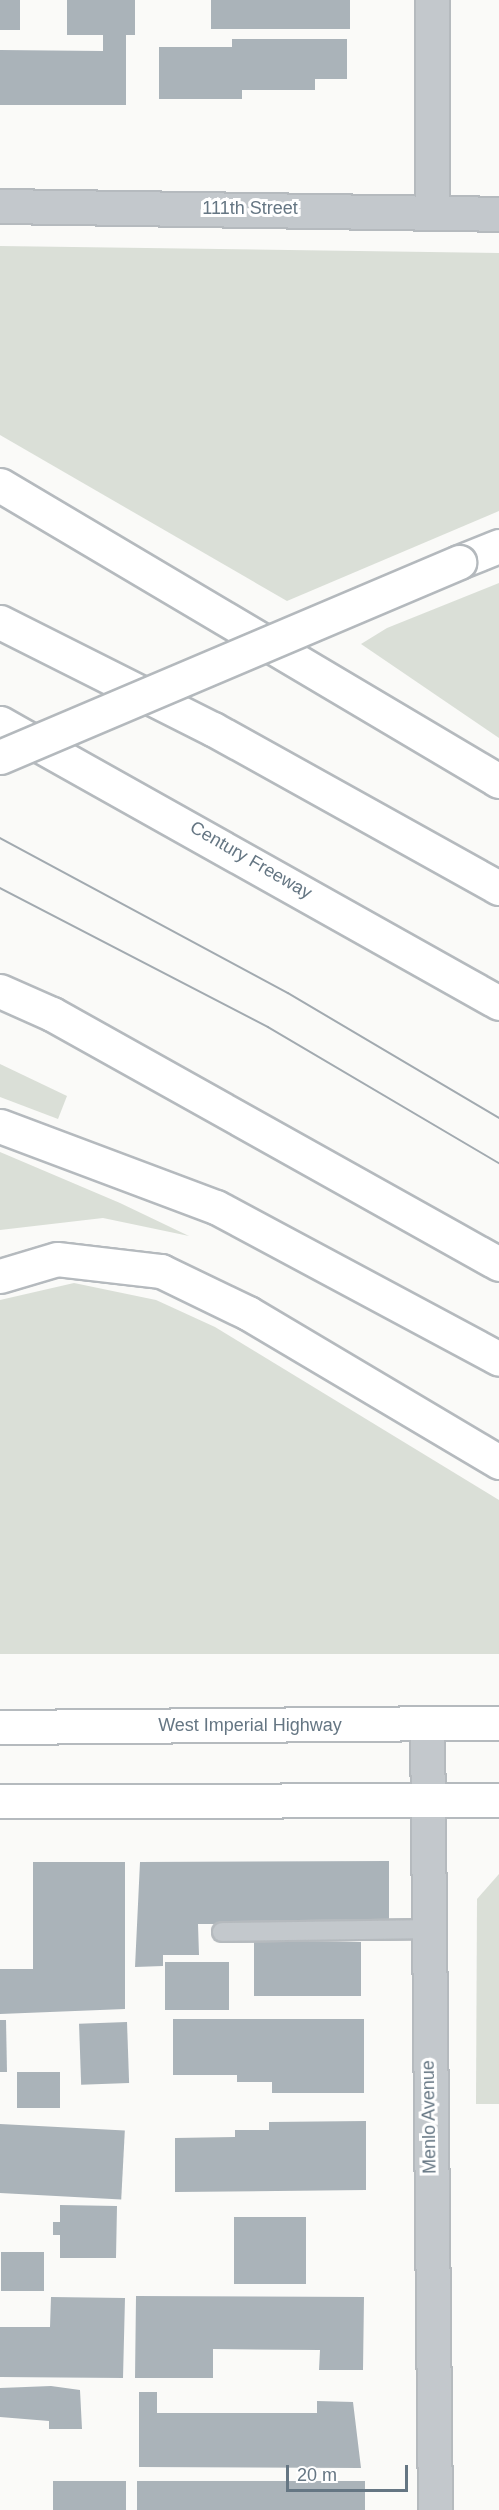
<!DOCTYPE html>
<style>
body{margin:0}
#map{position:relative;width:499px;height:2510px;overflow:hidden;background:#fafaf8;font-family:Arial,sans-serif}
div>[style]{position:absolute}
[style*='--x']{left:calc(var(--x)*1px);top:calc(var(--y)*1px);width:calc(var(--w)*1px);rotate:calc(var(--a)*1deg)}
.green>*{inset:0;background:#dadfd7}
.building>*{inset:0;background:#aab3b9;transform-origin:0 0}
.roads{filter:drop-shadow(2px 0 #b5babe) drop-shadow(-2px 0 #b5babe) drop-shadow(0 2px #b5babe) drop-shadow(0 -2px #b5babe)}
.lane>*{height:18px;margin:-9px;padding:0 9px;transform-origin:9px;border-radius:9px;background:#c3c8cc}
.street>*{height:33px;margin:-16.5px;padding:0 16.5px;transform-origin:16.5px;border-radius:16.5px;background:#c3c8cc}
.primary>*{height:33px;margin:-16.5px;padding:0 16.5px;transform-origin:16.5px;border-radius:16.5px;background:#fff}
.highway>*{height:33px;margin:-16.5px;padding:0 16.5px;transform-origin:16.5px;border-radius:16.5px;background:#fff}
.tram>*{height:1.5px;margin:-0.75px;padding:0 0.75px;transform-origin:0.75px;border-radius:0.75px;background:#a2aab0}
.bridges{filter:drop-shadow(2px 0 #b4b9bd) drop-shadow(-2px 0 #b4b9bd) drop-shadow(0 2px #b4b9bd) drop-shadow(0 -2px #b4b9bd)}
.highway-bridge>*{height:33px;margin:-16.5px;padding:0 16.5px;transform-origin:16.5px;border-radius:16.5px;background:#fff}
span{translate:-50% -50%;white-space:nowrap;text-align:center;line-height:1.15;-webkit-text-stroke:6px #fff;paint-order:stroke}
.street-label{font-size:18px;color:#657683}
.scale{position:absolute;left:286px;top:2465px;width:122px;height:27px;box-sizing:border-box;border:3px solid #657683;border-top:0;padding-left:8px;font-size:18px;line-height:21px;white-space:nowrap;color:#657683;-webkit-text-stroke:4px #fff;paint-order:stroke}
</style>
<div id="map">
<div class="green">
<div style="clip-path:polygon(0 246px,499px 253px,499px 511px,287px 601px,0 435px)"></div>
<div style="clip-path:polygon(499px 583px,499px 738px,361px 644px,387px 628px)"></div>
<div style="clip-path:polygon(0 1064px,67px 1096px,58px 1119px,0 1097px)"></div>
<div style="clip-path:polygon(0 1152px,120px 1203px,189px 1236px,103px 1218px,0 1230px)"></div>
<div style="clip-path:polygon(74px 1283px,156px 1300px,215px 1327px,499px 1500px,499px 1654px,0 1654px,0 1300px)"></div>
<div style="clip-path:polygon(499px 1874px,499px 2104px,476px 2104px,477px 1899px)"></div>
</div>
<div class="building">
<div style="left:0;top:0;width:20px;height:30px"></div>
<div style="clip-path:polygon(67px 0,135px 0,135px 35px,126px 35px,126px 105px,0 105px,0 50px,103px 51px,103px 35px,67px 35px)"></div>
<div style="left:211px;top:0;width:139px;height:29px"></div>
<div style="clip-path:polygon(232px 39px,347px 39px,347px 79px,315px 79px,315px 90px,242px 90px,242px 99px,159px 99px,159px 47px,232px 47px)"></div>
<div style="clip-path:polygon(389px 1861px,389px 1924px,198px 1924px,199px 1955px,163px 1955px,163px 1966px,135px 1967px,140px 1862px)"></div>
<div style="clip-path:polygon(33px 1862px,125px 1862px,125px 2009px,0 2014px,0 1969px,33px 1969px)"></div>
<div style="left:254px;top:1942px;width:107px;height:54px"></div>
<div style="left:229px;top:1962px;width:48px;height:64px;rotate:90deg"></div>
<div style="clip-path:polygon(173px 2019px,364px 2019px,364px 2093px,272px 2093px,272px 2082px,237px 2082px,237px 2075px,173px 2075px)"></div>
<div style="clip-path:polygon(0 2020px,6px 2020px,7px 2072px,0 2072px)"></div>
<div style="left:127px;top:2022px;width:61px;height:48px;rotate:88deg"></div>
<div style="left:17px;top:2072px;width:43px;height:36px"></div>
<div style="clip-path:polygon(366px 2121px,366px 2190px,175px 2192px,175px 2138px,235px 2137px,235px 2130px,269px 2130px,269px 2122px)"></div>
<div style="left:0;top:2124px;width:125px;height:69px;rotate:3deg"></div>
<div style="clip-path:polygon(60px 2205px,117px 2206px,116px 2258px,60px 2258px,60px 2235px,53px 2235px,53px 2222px,60px 2222px)"></div>
<div style="left:234px;top:2217px;width:72px;height:67px"></div>
<div style="left:1px;top:2252px;width:43px;height:39px"></div>
<div style="clip-path:polygon(136px 2296px,364px 2297px,363px 2370px,319px 2370px,320px 2350px,213px 2349px,213px 2378px,135px 2378px)"></div>
<div style="clip-path:polygon(51px 2297px,125px 2298px,123px 2378px,0 2377px,0 2327px,50px 2327px)"></div>
<div style="clip-path:polygon(51px 2386px,80px 2390px,82px 2429px,49px 2429px,49px 2421px,0 2417px,0 2388px)"></div>
<div style="clip-path:polygon(139px 2392px,157px 2392px,157px 2413px,317px 2413px,317px 2401px,353px 2402px,361px 2468px,139px 2467px)"></div>
<div style="left:53px;top:2481px;width:73px;height:29px"></div>
<div style="left:137px;top:2481px;width:228px;height:29px"></div>
</div>
<div class="roads">
<div class="lane">
<div style="--x:222;--y:1932;--w:205;--a:-0.8"></div>
</div>
<div class="street">
<div style="--x:432;--y:0;--w:210;--a:90"></div>
<div style="--x:0;--y:206;--w:499;--a:0.9"></div>
<div style="--x:427;--y:1724;--w:786;--a:89.42"></div>
</div>
<div class="primary">
<div style="--x:0;--y:1727;--w:499;--a:-0.5"></div>
<div style="--x:0;--y:1801;--w:499;--a:-0.1"></div>
</div>
<div class="highway">
<div style="--x:0;--y:485;--w:580;--a:30.68"></div>
<div style="--x:459;--y:562;--w:43;--a:-21.8"></div>
<div style="--x:0;--y:622;--w:238;--a:26.7"></div>
<div style="--x:213;--y:729;--w:327;--a:29.1"></div>
<div style="--x:0;--y:723;--w:572;--a:29.3"></div>
<div style="--x:0;--y:991;--w:57;--a:23.9"></div>
<div style="--x:52;--y:1014;--w:512;--a:29.22"></div>
<div style="--x:0;--y:1126;--w:231;--a:20.6"></div>
<div style="--x:216;--y:1207;--w:321;--a:28.2"></div>
<div style="--x:0;--y:1276;--w:59;--a:-16.6"></div>
<div style="--x:57;--y:1259;--w:105;--a:6.6"></div>
<div style="--x:161;--y:1271;--w:97;--a:25.8"></div>
<div style="--x:248;--y:1313;--w:292;--a:30.7"></div>
</div>
</div>
<div class="tram">
<div style="--x:0;--y:838;--w:327;--a:28.3"></div>
<div style="--x:288;--y:993;--w:245;--a:30.6"></div>
<div style="--x:0;--y:888;--w:302;--a:27.4"></div>
<div style="--x:268;--y:1027;--w:268;--a:30.5"></div>
</div>
<div class="bridges">
<div class="highway-bridge">
<div style="--x:0;--y:757;--w:499;--a:-23"></div>
</div>
</div>
<div class="street-label">
<span style="left:250px;top:208px">111th Street</span>
<span style="left:251px;top:860px;rotate:30deg">Century Freeway</span>
<span style="left:250px;top:1725px">West Imperial Highway</span>
<span style="left:429px;top:2117px;rotate:-91deg">Menlo Avenue</span>
</div>
<div class="scale">20 m</div>
</div>
